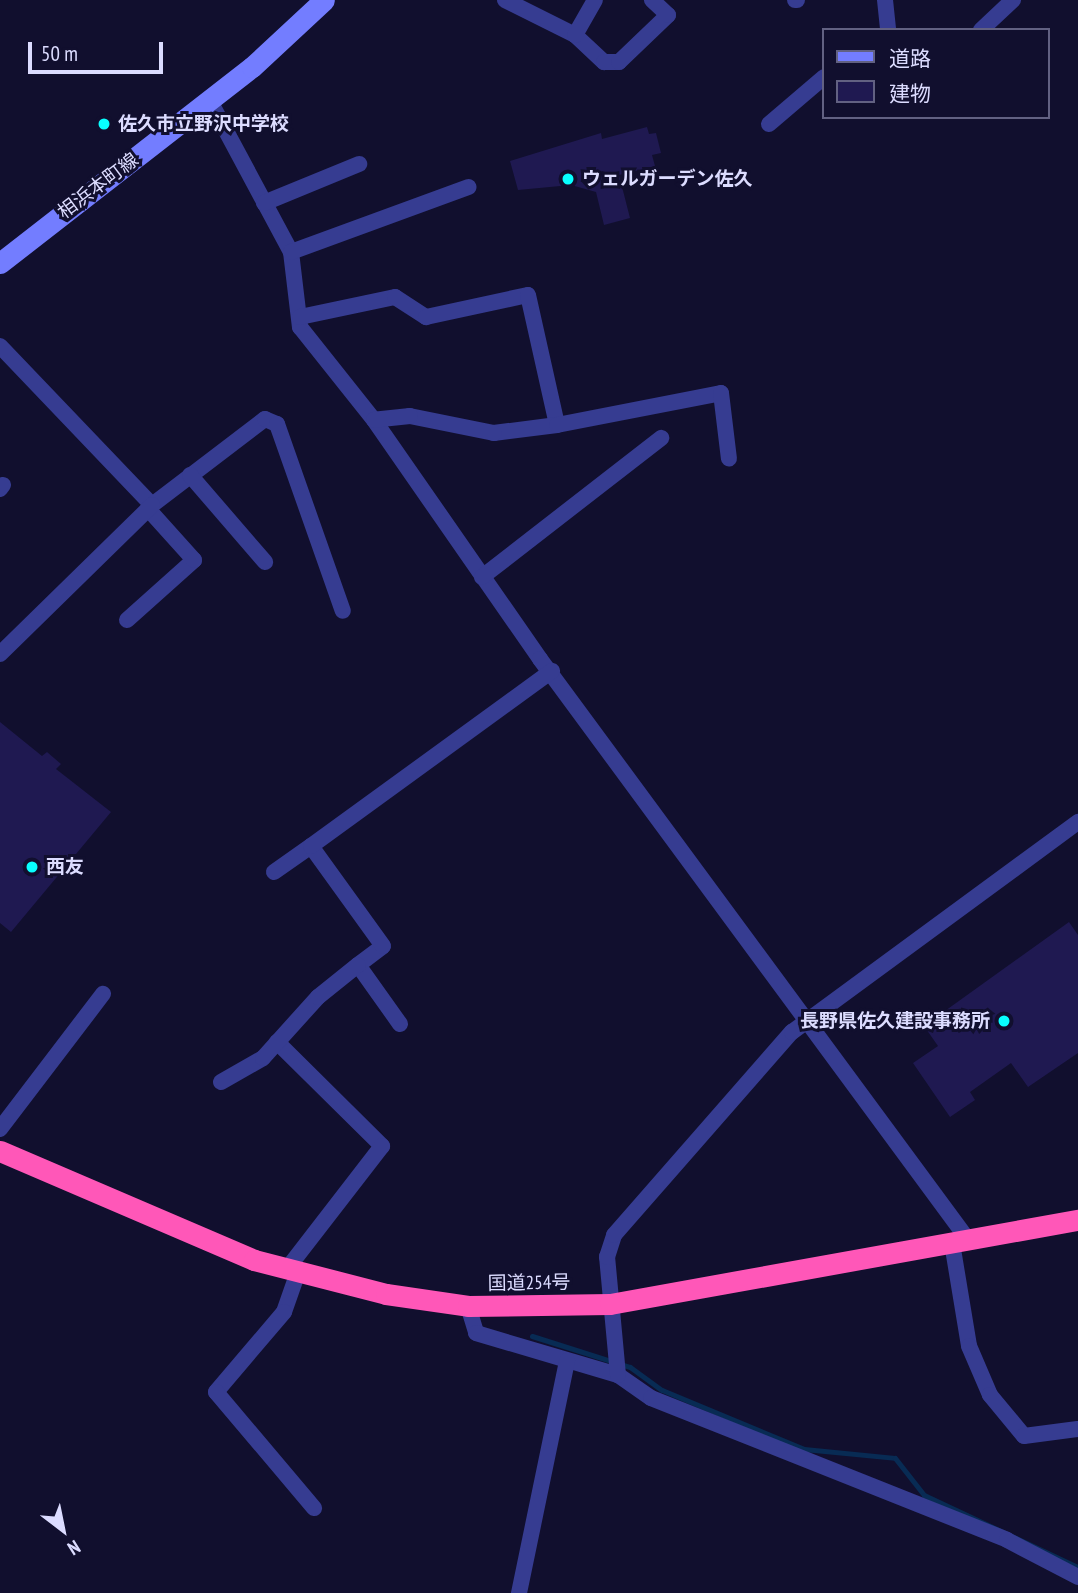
<!DOCTYPE html>
<meta charset="utf-8">
<style>
body{margin:0}
#map{position:relative;width:1078px;height:1593px;overflow:hidden;background:#110f2e;font-family:"PT Sans Narrow","Noto Sans JP",sans-serif}
div>[style]{position:absolute}
[style*='--x']{left:calc(var(--x)*1px);top:calc(var(--y)*1px);width:calc(var(--w)*1px);rotate:calc(var(--a)*1deg)}
.stream>*{height:5px;margin:-2.5px;padding:0 2.5px;transform-origin:2.5px;border-radius:2.5px;background:#082b54}
.building>*{inset:0;background:#1f1951}
.street>*{height:16px;margin:-8px;padding:0 8px;transform-origin:8px;border-radius:8px;background:#363c91}
.secondary>*{height:21px;margin:-10.5px;padding:0 10.5px;transform-origin:10.5px;border-radius:10.5px;background:#737dff}
.highway>*{height:21px;margin:-10.5px;padding:0 10.5px;transform-origin:10.5px;border-radius:10.5px;background:#ff57b8}
.dots>*{width:19px;height:19px;translate:-50% -50%;box-sizing:border-box;border:4px solid #110f2e;border-radius:50%}
span{translate:-50% -50%;white-space:nowrap;text-align:center;line-height:1.15;-webkit-text-stroke:6px #110f2e;paint-order:stroke}
.poi-label{font-size:19px;color:#dcdcff;font-weight:700}
.left{translate:0 -50%;text-align:left}
.right{translate:-100% -50%;text-align:right}
.street-label{font-size:19px;color:#dcdcff}
.legend{position:absolute;left:822px;top:28px;width:228px;height:91px;box-sizing:border-box;background:#110f2e;border:2px solid #626182;margin:0;padding:9px 12px;list-style:none;font-size:21px;color:#dcdcff}
.legend li{display:flex;align-items:center;gap:14px;height:35px}
.legend b{width:35px;border:2px solid #626182}
.north{position:absolute;left:28px;top:1495px;width:70px;height:70px;-webkit-text-stroke:5px #110f2e;paint-order:stroke;rotate:148deg;font-size:19px;font-weight:700;line-height:28px;text-align:center;color:#dcdcff}
.north::after{content:'';display:block;margin:auto;width:24px;height:32px;background:#dcdcff;clip-path:polygon(50% 0,100% 100%,50% 72%,0 100%)}
.scale{position:absolute;left:28px;top:42px;width:135px;height:32px;box-sizing:border-box;border:4px solid #dcdcff;border-top:0;padding-left:9px;font-size:21px;line-height:24px;white-space:nowrap;color:#dcdcff;-webkit-text-stroke:5px #110f2e;paint-order:stroke}
</style>
<div id="map">
<div class="stream">
<div style="--x:532;--y:1336;--w:103;--a:17.6"></div>
<div style="--x:630;--y:1367;--w:39;--a:36"></div>
<div style="--x:662;--y:1390;--w:154;--a:22.6"></div>
<div style="--x:804;--y:1449;--w:91;--a:5.6"></div>
<div style="--x:895;--y:1458;--w:47;--a:51.9"></div>
<div style="--x:924;--y:1495;--w:170;--a:25.1"></div>
</div>
<div class="building">
<div style="clip-path:polygon(647px 127px,649px 134px,656px 133px,661px 153px,652px 155px,655px 166px,619px 175px,630px 218px,604px 225px,596px 192px,571px 185px,518px 190px,510px 161px,601px 133px,602px 139px)"></div>
<div style="clip-path:polygon(0 722px,42px 756px,47px 752px,61px 764px,56px 769px,111px 812px,11px 932px,0 923px)"></div>
<div style="clip-path:polygon(1069px 922px,1078px 935px,1078px 1053px,1028px 1087px,1011px 1063px,970px 1092px,975px 1100px,950px 1117px,913px 1063px,938px 1046px,924px 1026px)"></div>
</div>
<div class="street">
<div style="--x:505;--y:0;--w:78;--a:26.6"></div>
<div style="--x:575;--y:35;--w:40;--a:43"></div>
<div style="--x:604;--y:62;--w:15;--a:0"></div>
<div style="--x:619;--y:62;--w:68;--a:-43.8"></div>
<div style="--x:668;--y:15;--w:22;--a:-137"></div>
<div style="--x:795;--y:0;--w:2;--a:0"></div>
<div style="--x:885;--y:0;--w:30;--a:84"></div>
<div style="--x:981;--y:30;--w:44;--a:-43.2"></div>
<div style="--x:575;--y:35;--w:40;--a:-60.3"></div>
<div style="--x:210;--y:101;--w:171;--a:61.8"></div>
<div style="--x:291;--y:252;--w:76;--a:83.2"></div>
<div style="--x:300;--y:327;--w:119;--a:51.5"></div>
<div style="--x:374;--y:420;--w:291;--a:55.2"></div>
<div style="--x:540;--y:659;--w:723;--a:53.61"></div>
<div style="--x:769;--y:124;--w:72;--a:-40.5"></div>
<div style="--x:264;--y:203;--w:103;--a:-22.3"></div>
<div style="--x:291;--y:252;--w:189;--a:-20.1"></div>
<div style="--x:300;--y:317;--w:97;--a:-11.9"></div>
<div style="--x:395;--y:297;--w:37;--a:33"></div>
<div style="--x:426;--y:317;--w:104;--a:-12.2"></div>
<div style="--x:528;--y:295;--w:133;--a:77.4"></div>
<div style="--x:557;--y:425;--w:64;--a:172.8"></div>
<div style="--x:494;--y:433;--w:86;--a:-168.6"></div>
<div style="--x:410;--y:416;--w:36;--a:174"></div>
<div style="--x:0;--y:346;--w:220;--a:46.3"></div>
<div style="--x:152;--y:505;--w:142;--a:-37.3"></div>
<div style="--x:265;--y:419;--w:13;--a:23"></div>
<div style="--x:277;--y:424;--w:198;--a:70.6"></div>
<div style="--x:557;--y:425;--w:167;--a:-11"></div>
<div style="--x:721;--y:393;--w:66;--a:83.1"></div>
<div style="--x:190;--y:475;--w:115;--a:49.2"></div>
<div style="--x:0;--y:489;--w:5;--a:-53"></div>
<div style="--x:482;--y:577;--w:227;--a:-37.8"></div>
<div style="--x:127;--y:620;--w:90;--a:-41.8"></div>
<div style="--x:194;--y:560;--w:69;--a:-132"></div>
<div style="--x:0;--y:654;--w:213;--a:-44.4"></div>
<div style="--x:274;--y:872;--w:45;--a:-35.1"></div>
<div style="--x:400;--y:1024;--w:72;--a:-125.4"></div>
<div style="--x:358;--y:965;--w:31;--a:-37"></div>
<div style="--x:383;--y:946;--w:123;--a:-125.8"></div>
<div style="--x:311;--y:846;--w:298;--a:-36"></div>
<div style="--x:277;--y:1042;--w:148;--a:44.7"></div>
<div style="--x:382;--y:1146;--w:155;--a:127.7"></div>
<div style="--x:221;--y:1082;--w:48;--a:-29.7"></div>
<div style="--x:263;--y:1058;--w:82;--a:-48"></div>
<div style="--x:318;--y:997;--w:51;--a:-38.7"></div>
<div style="--x:0;--y:1129;--w:170;--a:-52.7"></div>
<div style="--x:952;--y:1243;--w:104;--a:80.6"></div>
<div style="--x:969;--y:1346;--w:53;--a:66.8"></div>
<div style="--x:990;--y:1395;--w:53;--a:50.3"></div>
<div style="--x:1024;--y:1436;--w:54;--a:-7.4"></div>
<div style="--x:298;--y:1272;--w:42;--a:109.3"></div>
<div style="--x:284;--y:1312;--w:105;--a:130.4"></div>
<div style="--x:216;--y:1392;--w:152;--a:49.8"></div>
<div style="--x:468;--y:1306;--w:28;--a:73"></div>
<div style="--x:476;--y:1333;--w:148;--a:16.5"></div>
<div style="--x:618;--y:1375;--w:40;--a:34.9"></div>
<div style="--x:651;--y:1398;--w:383;--a:21.7"></div>
<div style="--x:1007;--y:1540;--w:80;--a:27.5"></div>
<div style="--x:618;--y:1375;--w:119;--a:-95.3"></div>
<div style="--x:607;--y:1257;--w:23;--a:-72"></div>
<div style="--x:614;--y:1235;--w:270;--a:-48.8"></div>
<div style="--x:792;--y:1032;--w:355;--a:-36.3"></div>
<div style="--x:519;--y:1593;--w:237;--a:-78.3"></div>
</div>
<div class="secondary">
<div style="--x:0;--y:263;--w:319;--a:-37.9"></div>
<div style="--x:252;--y:67;--w:98;--a:-42.9"></div>
</div>
<div class="highway">
<div style="--x:0;--y:1151;--w:276;--a:23.2"></div>
<div style="--x:254;--y:1260;--w:136;--a:14.4"></div>
<div style="--x:386;--y:1294;--w:83;--a:8.3"></div>
<div style="--x:468;--y:1306;--w:142;--a:-0.8"></div>
<div style="--x:610;--y:1304;--w:475;--a:-10.2"></div>
</div>
<div class="dots">
<div style="left:104px;top:124px;background:#08ffff"></div>
<div style="left:568px;top:179px;background:#08ffff"></div>
<div style="left:32px;top:867px;background:#08ffff"></div>
<div style="left:1004px;top:1021px;background:#08ffff"></div>
</div>
<div class="poi-label">
<span class="left" style="left:118px;top:124px">佐久市立野沢中学校</span>
<span class="left" style="left:582px;top:179px">ウェルガーデン佐久</span>
<span class="left" style="left:46px;top:867px">西友</span>
<span class="right" style="left:990px;top:1021px">長野県佐久建設事務所</span>
</div>
<div class="street-label">
<span style="left:98px;top:186px;rotate:-37deg">相浜本町線</span>
<span style="left:529px;top:1283px;rotate:-1deg">国道254号</span>
</div>
<ul class="legend">
<li><b style="height:9px;background:#737dff"></b>道路</li>
<li><b style="height:19px;background:#1f1951"></b>建物</li>
</ul>
<div class="north">N</div>
<div class="scale">50 m</div>
</div>
